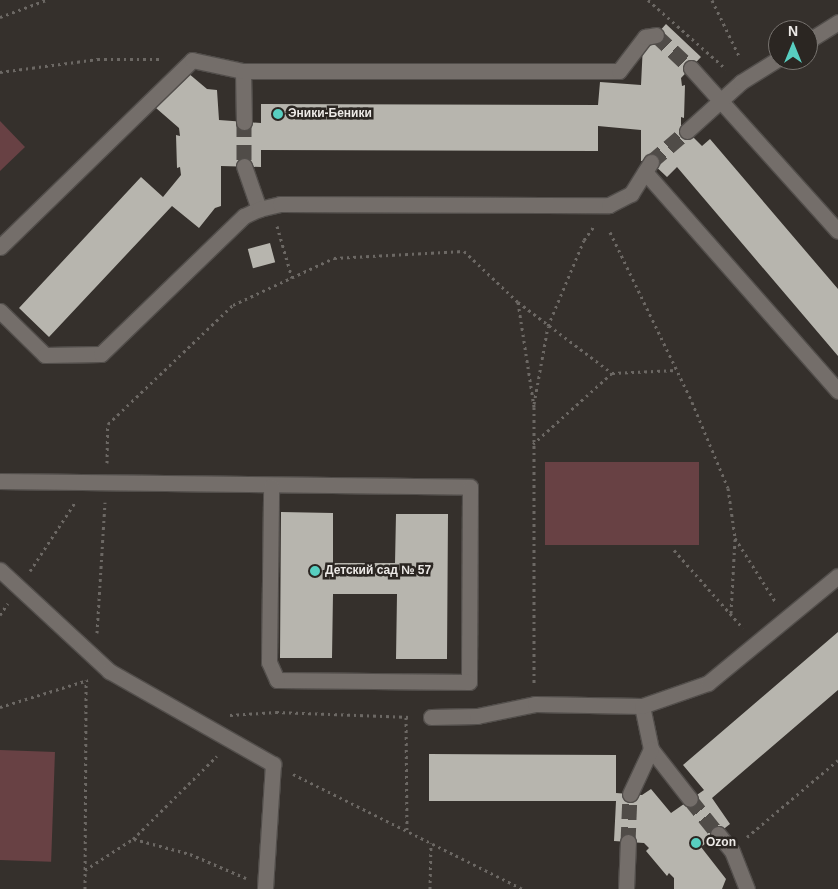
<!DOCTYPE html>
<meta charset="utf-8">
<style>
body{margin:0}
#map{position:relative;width:838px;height:889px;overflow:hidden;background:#35302c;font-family:Helvetica,sans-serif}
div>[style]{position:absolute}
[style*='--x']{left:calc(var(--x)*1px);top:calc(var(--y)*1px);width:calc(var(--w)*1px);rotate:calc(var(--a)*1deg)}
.green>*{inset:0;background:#684144;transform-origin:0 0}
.building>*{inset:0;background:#b7b5ae;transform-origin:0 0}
.minor-tunnel>*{height:15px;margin-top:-7.5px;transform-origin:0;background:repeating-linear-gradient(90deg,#504c48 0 15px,transparent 0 23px)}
.path>*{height:3px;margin-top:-1.5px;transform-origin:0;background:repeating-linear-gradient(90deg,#6c6864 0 2.5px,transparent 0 6.5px)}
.roads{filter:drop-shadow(1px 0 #524e4b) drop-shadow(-1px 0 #524e4b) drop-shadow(0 1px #524e4b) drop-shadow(0 -1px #524e4b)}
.minor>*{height:15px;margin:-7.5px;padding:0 7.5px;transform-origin:7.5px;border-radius:7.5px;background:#746e6a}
.dots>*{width:14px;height:14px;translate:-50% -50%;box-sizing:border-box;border:2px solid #2b2622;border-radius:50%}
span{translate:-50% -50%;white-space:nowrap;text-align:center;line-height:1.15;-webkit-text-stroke:5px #2b2622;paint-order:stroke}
.poi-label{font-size:12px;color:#ece9e6;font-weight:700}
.left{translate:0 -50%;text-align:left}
.north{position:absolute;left:768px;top:20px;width:50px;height:50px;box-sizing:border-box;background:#2b2622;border:1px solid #787470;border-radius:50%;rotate:0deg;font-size:14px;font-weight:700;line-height:20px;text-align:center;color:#ece9e6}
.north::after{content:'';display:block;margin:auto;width:18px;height:22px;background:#58cec0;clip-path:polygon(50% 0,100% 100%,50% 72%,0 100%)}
</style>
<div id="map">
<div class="green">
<div style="clip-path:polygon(0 121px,25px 147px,0 171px)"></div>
<div style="left:545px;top:462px;width:154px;height:83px"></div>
<div style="left:0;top:750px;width:55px;height:110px;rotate:2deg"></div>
</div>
<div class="building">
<div style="clip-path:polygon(666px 24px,701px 57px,681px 78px,682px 86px,685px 85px,684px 118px,681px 117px,681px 125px,702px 146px,710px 139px,838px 289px,838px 356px,677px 167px,667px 177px,651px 162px,641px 161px,641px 130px,598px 126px,598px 151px,261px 150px,261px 167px,221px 166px,221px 206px,215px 208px,199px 228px,172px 206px,49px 337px,19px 308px,141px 177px,163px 197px,181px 175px,180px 167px,177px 168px,176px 135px,180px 136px,179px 128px,156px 108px,188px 73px,207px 89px,217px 90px,219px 120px,261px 123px,261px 104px,598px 105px,600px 82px,641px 85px,643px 44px,649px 43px)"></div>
<div style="left:270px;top:243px;width:20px;height:23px;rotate:75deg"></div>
<div style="clip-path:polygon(281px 512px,333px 513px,333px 563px,395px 563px,396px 514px,448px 514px,447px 659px,396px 659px,397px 594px,333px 594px,332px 658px,280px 658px)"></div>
<div style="clip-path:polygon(838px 632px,838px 690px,712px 798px,730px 824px,701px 847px,726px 879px,722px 889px,674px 889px,674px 878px,669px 873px,667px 876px,646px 851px,649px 848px,644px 843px,614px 841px,616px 801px,429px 801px,429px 754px,616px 755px,616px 793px,642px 795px,651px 789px,671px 813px,704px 790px,683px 765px)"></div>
</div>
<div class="minor-tunnel">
<div style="--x:656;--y:35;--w:48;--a:43.3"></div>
<div style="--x:244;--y:122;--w:44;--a:90"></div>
<div style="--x:651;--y:162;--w:48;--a:-40.7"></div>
<div style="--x:690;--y:799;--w:45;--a:51.3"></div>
<div style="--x:628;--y:842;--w:48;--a:-87.6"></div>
</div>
<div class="path">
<div style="--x:648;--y:0;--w:104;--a:41.5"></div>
<div style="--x:712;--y:0;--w:64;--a:64.2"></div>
<div style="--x:0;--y:17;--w:49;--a:-20.3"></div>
<div style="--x:0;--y:72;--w:99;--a:-7.6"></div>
<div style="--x:98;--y:59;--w:65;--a:0"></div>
<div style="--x:277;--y:226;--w:54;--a:73.9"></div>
<div style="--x:610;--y:232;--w:189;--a:64.2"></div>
<div style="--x:692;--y:402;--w:93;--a:67.3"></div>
<div style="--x:728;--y:488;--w:50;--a:82"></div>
<div style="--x:735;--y:538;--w:75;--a:57.6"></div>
<div style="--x:518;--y:302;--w:118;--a:37.1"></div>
<div style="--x:612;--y:373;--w:106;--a:138.1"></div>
<div style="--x:612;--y:373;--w:65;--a:-2.6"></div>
<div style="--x:534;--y:404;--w:79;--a:-79.8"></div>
<div style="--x:548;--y:326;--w:93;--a:-67.3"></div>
<div style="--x:584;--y:240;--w:19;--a:-54"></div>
<div style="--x:107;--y:463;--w:39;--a:-89"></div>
<div style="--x:108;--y:424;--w:173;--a:-43.6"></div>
<div style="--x:233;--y:305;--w:111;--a:-25"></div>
<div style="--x:334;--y:258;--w:130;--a:-3.1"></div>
<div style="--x:464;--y:251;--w:74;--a:43.4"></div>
<div style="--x:518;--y:302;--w:106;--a:81.3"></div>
<div style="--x:534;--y:407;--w:278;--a:90"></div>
<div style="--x:674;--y:550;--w:104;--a:48.5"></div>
<div style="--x:30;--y:571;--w:84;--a:-56.7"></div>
<div style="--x:731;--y:613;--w:74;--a:-86.9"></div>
<div style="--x:0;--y:615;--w:14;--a:-56"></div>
<div style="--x:97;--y:633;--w:131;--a:-86.5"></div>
<div style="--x:0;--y:707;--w:92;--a:-17.1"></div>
<div style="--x:230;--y:715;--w:46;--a:-3.7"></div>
<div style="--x:276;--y:712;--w:135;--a:2.1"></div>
<div style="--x:406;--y:717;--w:114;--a:89.5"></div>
<div style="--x:293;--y:774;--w:257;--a:26.6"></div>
<div style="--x:747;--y:837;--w:119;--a:-40.2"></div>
<div style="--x:134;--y:839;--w:58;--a:15"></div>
<div style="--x:190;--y:854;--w:61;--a:23.2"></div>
<div style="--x:85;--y:870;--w:57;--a:-32.9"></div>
<div style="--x:133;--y:839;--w:118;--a:-44.7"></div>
<div style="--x:85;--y:889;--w:209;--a:-89.7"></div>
<div style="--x:430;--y:889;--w:46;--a:-88.8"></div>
</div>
<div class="roads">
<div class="minor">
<div style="--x:808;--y:41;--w:36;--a:-32"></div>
<div style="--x:691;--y:68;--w:219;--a:48"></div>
<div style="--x:243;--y:71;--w:51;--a:88.9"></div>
<div style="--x:687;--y:131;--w:73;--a:-42.2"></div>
<div style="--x:741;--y:82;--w:44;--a:-31.9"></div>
<div style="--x:244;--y:166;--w:46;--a:70.8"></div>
<div style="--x:645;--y:172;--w:292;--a:48.6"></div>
<div style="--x:0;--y:247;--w:268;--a:-44.2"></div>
<div style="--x:192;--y:60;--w:52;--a:12.2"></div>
<div style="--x:243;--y:71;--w:376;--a:0"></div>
<div style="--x:619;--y:71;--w:43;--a:-52.6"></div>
<div style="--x:645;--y:37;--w:11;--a:-10"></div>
<div style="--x:0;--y:311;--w:63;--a:44.4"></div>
<div style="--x:45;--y:355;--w:56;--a:-1"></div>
<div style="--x:101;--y:354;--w:199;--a:-44"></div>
<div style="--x:244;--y:216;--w:17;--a:-25"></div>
<div style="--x:259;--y:209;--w:22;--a:-13"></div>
<div style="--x:280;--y:204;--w:329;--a:0.2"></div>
<div style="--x:609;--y:205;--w:25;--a:-27"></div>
<div style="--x:631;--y:194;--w:38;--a:-58"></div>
<div style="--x:0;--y:481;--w:470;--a:0.7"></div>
<div style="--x:470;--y:487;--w:195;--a:90.3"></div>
<div style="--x:469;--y:682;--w:192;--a:-179.4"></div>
<div style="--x:277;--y:680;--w:20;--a:-114"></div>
<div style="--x:269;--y:662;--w:176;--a:-89.3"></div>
<div style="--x:0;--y:570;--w:149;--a:42.8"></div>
<div style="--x:109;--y:671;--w:189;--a:29.6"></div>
<div style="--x:273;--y:764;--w:125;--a:93.7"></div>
<div style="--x:642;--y:706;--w:44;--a:78.2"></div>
<div style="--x:651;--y:749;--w:63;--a:52"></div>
<div style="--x:431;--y:717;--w:46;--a:-1.2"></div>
<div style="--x:477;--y:716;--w:59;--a:-11.7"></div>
<div style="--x:535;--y:704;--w:107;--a:1.1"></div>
<div style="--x:642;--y:706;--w:70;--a:-19.2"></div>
<div style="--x:708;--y:683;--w:168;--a:-39.5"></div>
<div style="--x:630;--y:794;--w:50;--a:-65"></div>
<div style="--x:718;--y:834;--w:22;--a:51"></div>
<div style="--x:732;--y:851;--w:41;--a:68.5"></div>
<div style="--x:626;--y:889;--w:47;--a:-87.6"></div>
</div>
</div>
<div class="dots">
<div style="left:278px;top:114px;background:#58cec0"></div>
<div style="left:315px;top:571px;background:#58cec0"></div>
<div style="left:696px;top:843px;background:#58cec0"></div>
</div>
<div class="poi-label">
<span class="left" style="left:288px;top:114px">Эники-Беники</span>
<span class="left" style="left:325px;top:571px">Детский сад № 57</span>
<span class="left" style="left:706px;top:843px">Ozon</span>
</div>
<div class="north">N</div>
</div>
